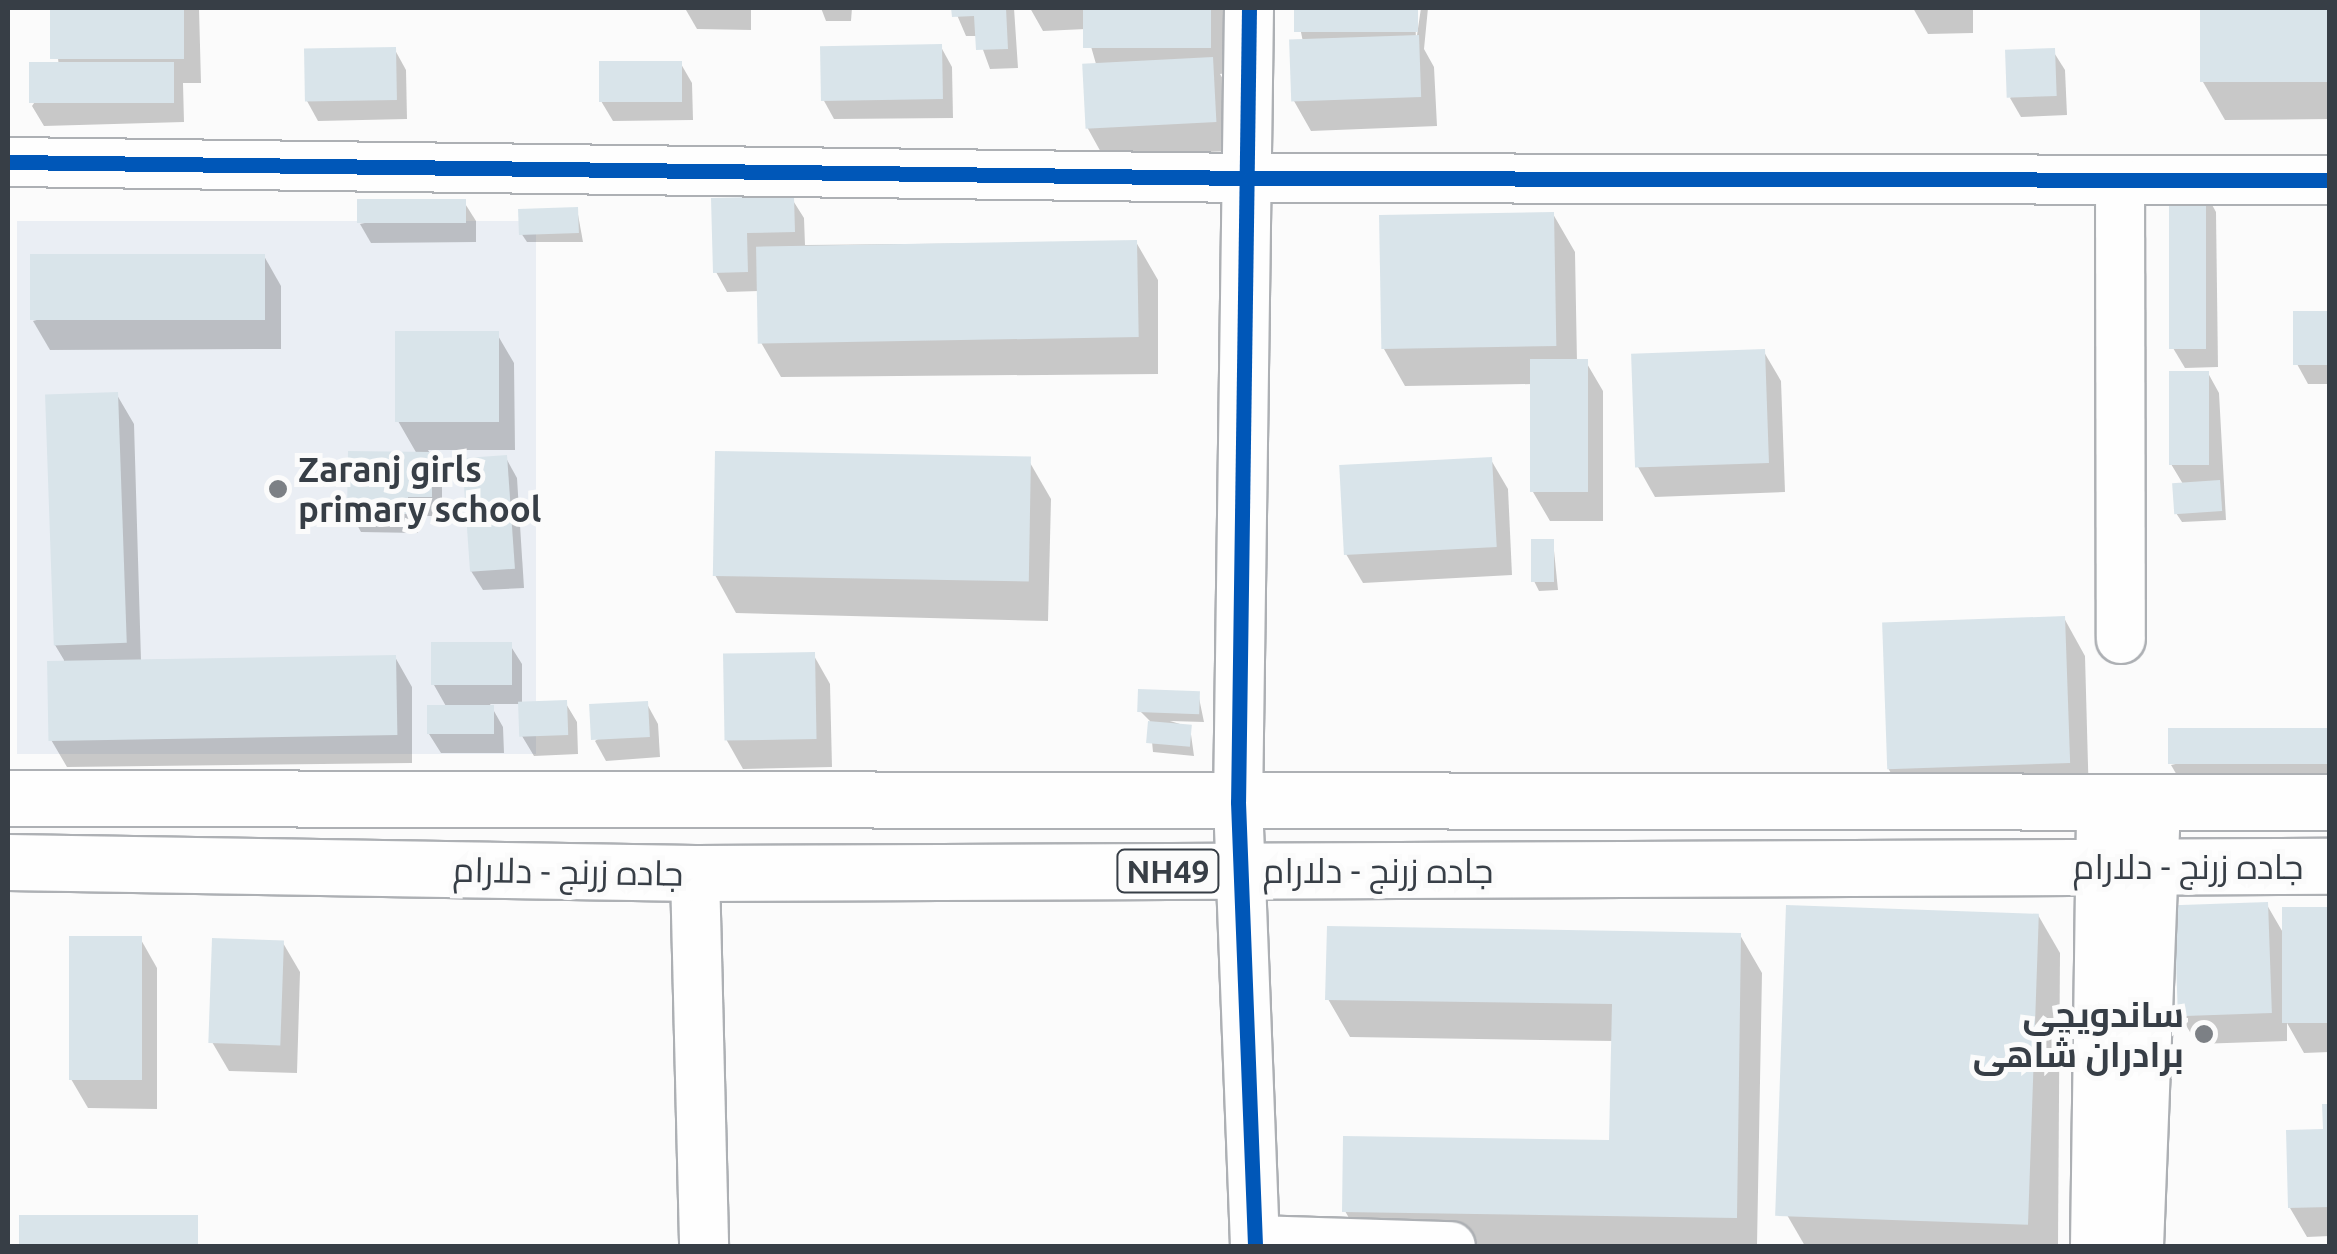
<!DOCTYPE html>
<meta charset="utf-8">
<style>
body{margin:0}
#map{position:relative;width:2337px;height:1254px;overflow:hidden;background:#fbfbfb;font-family:Ubuntu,Cairo,sans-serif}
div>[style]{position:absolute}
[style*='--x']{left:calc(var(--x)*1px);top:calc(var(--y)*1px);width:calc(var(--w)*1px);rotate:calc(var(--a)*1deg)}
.built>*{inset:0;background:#eaeef4;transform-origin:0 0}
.shadow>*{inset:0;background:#0003;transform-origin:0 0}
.building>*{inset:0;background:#d9e4ea;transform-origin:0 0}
.roads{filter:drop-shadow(2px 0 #adb0b4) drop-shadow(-2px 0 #adb0b4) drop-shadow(0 2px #adb0b4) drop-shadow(0 -2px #adb0b4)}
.minor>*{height:48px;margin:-24px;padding:0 24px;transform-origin:24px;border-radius:24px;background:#fefefe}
.secondary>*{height:55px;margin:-27.5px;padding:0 27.5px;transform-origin:27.5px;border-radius:27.5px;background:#fefefe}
.trunk>*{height:55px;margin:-27.5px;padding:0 27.5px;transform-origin:27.5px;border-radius:27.5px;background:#fefefe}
.cycleway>*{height:15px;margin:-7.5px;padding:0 7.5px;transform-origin:7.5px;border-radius:7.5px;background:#0057b8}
.dots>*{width:28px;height:28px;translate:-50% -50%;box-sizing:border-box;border:5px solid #fbfbfb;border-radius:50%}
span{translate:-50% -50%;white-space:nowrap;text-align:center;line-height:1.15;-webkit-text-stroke:10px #fbfbfb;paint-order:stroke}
.shield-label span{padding:2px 8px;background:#fbfbfb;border:2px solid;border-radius:8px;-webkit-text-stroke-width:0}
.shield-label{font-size:32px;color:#373e46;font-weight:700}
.poi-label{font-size:35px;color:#373e46;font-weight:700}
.left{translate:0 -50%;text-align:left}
.right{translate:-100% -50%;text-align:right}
.street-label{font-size:35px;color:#373e46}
.frame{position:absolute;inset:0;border:10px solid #373e46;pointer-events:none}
</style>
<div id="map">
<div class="built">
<div style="left:536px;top:221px;width:533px;height:519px;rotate:90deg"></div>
</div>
<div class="shadow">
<div style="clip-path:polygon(52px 8px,199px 8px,201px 83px,183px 83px,184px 122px,44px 126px,32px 106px,59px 67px)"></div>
<div style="clip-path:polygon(339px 8px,416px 8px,340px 10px)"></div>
<div style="clip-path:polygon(751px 8px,751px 30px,697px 29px,686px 10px)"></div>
<div style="clip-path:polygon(821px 8px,852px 8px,851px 21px,826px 21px)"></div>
<div style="clip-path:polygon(954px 8px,1014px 8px,1018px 68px,990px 69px,978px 36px,966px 36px)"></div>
<div style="clip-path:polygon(1030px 8px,1224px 8px,1227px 73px,1220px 74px,1229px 89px,1232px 151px,1103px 156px,1087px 127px,1096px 64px,1086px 29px,1043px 31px)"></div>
<div style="clip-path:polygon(1296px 8px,1415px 8px,1416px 42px,1421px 8px,1428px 8px,1424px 49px,1434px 67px,1437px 126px,1311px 131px,1294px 101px,1303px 42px)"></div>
<div style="clip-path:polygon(1913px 8px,1973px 8px,1973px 33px,1928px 34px)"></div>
<div style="clip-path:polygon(2202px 8px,2330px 8px,2330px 119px,2225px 120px,2203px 82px)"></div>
<div style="clip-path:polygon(941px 47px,952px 67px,953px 118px,834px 119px,823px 99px)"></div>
<div style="clip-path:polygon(395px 50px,406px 70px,407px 119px,318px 121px,307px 101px)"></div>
<div style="clip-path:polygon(2053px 51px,2065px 70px,2067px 115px,2021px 117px,2010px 98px)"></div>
<div style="clip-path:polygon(681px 64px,692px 83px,693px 120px,613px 121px,601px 101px)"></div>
<div style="clip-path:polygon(2205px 192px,2216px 212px,2218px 367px,2185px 368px,2173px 348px)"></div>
<div style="clip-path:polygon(792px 199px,804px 218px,805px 245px,1136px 242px,1158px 280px,1158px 374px,781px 377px,759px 339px,759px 291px,727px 292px,716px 272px,714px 201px)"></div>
<div style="clip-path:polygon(464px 202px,476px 221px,476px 242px,371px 243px,360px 224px)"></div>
<div style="clip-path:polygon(577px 209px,583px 242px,527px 242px,521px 233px)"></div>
<div style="clip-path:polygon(1553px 214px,1575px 252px,1577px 362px,1586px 362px,1603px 391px,1603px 521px,1550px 521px,1533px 492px,1532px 384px,1405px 386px,1384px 349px)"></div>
<div style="clip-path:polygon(264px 256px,281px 286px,281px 349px,50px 350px,33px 321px)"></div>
<div style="clip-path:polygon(2330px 313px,2330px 384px,2308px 384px,2297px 364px)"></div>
<div style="clip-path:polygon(497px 334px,514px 363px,515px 450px,428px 450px,442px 474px,442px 516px,418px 516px,418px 533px,361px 532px,350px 512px,417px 454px,398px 421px)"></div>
<div style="clip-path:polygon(1764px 352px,1781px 381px,1785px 492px,1655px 497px,1638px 467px)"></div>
<div style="clip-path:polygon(2208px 373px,2219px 393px,2226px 520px,2182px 522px,2176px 513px,2183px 484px,2171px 464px)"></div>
<div style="clip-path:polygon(117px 395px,134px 424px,141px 660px,395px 657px,412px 687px,412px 763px,67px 767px,50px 738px,64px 660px,55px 645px)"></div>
<div style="clip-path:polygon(506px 458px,517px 478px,524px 588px,483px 590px,471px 571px)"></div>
<div style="clip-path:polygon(1491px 460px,1508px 489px,1512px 575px,1363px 583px,1346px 554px)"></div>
<div style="clip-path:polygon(1029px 461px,1051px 499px,1048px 621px,736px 613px,715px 575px)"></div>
<div style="clip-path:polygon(1553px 541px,1558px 590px,1539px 591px,1534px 581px)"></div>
<div style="clip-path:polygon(2064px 618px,2085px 656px,2089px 801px,1910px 806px,1888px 768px)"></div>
<div style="clip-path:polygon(510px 645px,522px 664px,522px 704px,565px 702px,577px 722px,578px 754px,534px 756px,522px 736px,521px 704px,490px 704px,503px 727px,504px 753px,441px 753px,429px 734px,447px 708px,434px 685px)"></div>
<div style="clip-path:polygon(813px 654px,830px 684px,832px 767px,743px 769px,726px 739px)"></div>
<div style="clip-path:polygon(1198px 693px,1204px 722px,1170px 721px,1190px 727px,1194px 756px,1153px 752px,1150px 721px,1140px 711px)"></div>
<div style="clip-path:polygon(647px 704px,658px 724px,660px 757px,606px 761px,595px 741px)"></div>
<div style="clip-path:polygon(2330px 730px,2330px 793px,2188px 794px,2171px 765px)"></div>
<div style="clip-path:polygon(2267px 905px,2285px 936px,2330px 910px,2330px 1052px,2304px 1053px,2287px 1023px,2287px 1041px,2197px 1044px,2180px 1015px)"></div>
<div style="clip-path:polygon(2038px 915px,2060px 953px,2058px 1246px,1805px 1246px,1787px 1215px)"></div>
<div style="clip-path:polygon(1740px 935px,1762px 973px,1757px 1246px,1365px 1246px,1345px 1211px,1612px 1143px,1614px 1041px,1350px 1037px,1328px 999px)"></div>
<div style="clip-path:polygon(140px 938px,157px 968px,157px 1109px,88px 1108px,71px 1079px)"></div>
<div style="clip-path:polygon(283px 943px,300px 972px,297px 1073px,229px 1071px,212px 1042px)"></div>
<div style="clip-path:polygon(2330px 1106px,2330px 1236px,2307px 1237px,2290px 1208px,2325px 1131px)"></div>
<div style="left:22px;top:1218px;width:174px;height:28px"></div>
</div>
<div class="building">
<div style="left:50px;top:8px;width:134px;height:51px"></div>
<div style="clip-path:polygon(951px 8px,1006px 8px,1008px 49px,976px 50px,974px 16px,952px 17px)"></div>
<div style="left:1083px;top:8px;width:128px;height:40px"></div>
<div style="left:1294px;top:8px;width:124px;height:24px"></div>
<div style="left:2200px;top:8px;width:130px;height:74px"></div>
<div style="left:1419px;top:35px;width:62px;height:130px;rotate:88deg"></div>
<div style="left:942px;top:44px;width:55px;height:122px;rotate:89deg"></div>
<div style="left:396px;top:47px;width:53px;height:92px;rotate:89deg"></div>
<div style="left:2055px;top:48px;width:48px;height:50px;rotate:88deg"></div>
<div style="left:1213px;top:57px;width:65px;height:131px;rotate:87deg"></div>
<div style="left:599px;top:61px;width:83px;height:41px"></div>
<div style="left:174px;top:62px;width:41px;height:145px;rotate:90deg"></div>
<div style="left:2169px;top:189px;width:37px;height:160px"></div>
<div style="clip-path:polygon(794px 196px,795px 232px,747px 233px,748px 272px,713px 273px,711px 198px)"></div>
<div style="left:466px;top:199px;width:24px;height:109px;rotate:90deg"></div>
<div style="left:578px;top:207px;width:26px;height:60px;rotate:88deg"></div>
<div style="left:1554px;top:212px;width:134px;height:175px;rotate:89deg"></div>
<div style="left:1137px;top:240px;width:97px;height:381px;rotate:89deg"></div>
<div style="left:265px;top:254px;width:66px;height:235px;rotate:90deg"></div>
<div style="left:2330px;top:311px;width:54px;height:37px;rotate:90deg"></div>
<div style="left:395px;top:331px;width:104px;height:91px"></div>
<div style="left:1765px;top:349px;width:114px;height:134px;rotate:88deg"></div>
<div style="left:1588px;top:359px;width:133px;height:58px;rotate:90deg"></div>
<div style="left:2169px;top:371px;width:40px;height:94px"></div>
<div style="left:118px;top:392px;width:251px;height:73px;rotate:88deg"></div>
<div style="clip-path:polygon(348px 451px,432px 452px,432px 497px,408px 497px,408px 514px,347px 513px)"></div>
<div style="left:715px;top:451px;width:316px;height:125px;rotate:1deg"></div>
<div style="left:507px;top:455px;width:114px;height:45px;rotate:86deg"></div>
<div style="left:1492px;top:457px;width:90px;height:153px;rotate:87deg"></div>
<div style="left:2220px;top:480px;width:31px;height:48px;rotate:86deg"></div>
<div style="left:1531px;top:539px;width:23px;height:43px"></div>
<div style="left:2065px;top:616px;width:147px;height:183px;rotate:88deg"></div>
<div style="left:512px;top:642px;width:43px;height:81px;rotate:90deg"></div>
<div style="left:815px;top:652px;width:87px;height:92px;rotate:89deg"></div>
<div style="left:396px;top:655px;width:80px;height:349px;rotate:89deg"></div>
<div style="left:1138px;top:689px;width:62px;height:23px;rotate:2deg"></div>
<div style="left:567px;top:700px;width:35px;height:49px;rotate:88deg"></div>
<div style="left:648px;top:701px;width:36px;height:59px;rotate:87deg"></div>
<div style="left:427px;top:705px;width:67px;height:29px"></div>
<div style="left:1148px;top:721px;width:44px;height:22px;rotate:5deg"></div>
<div style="left:2330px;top:728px;width:36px;height:162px;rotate:90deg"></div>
<div style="left:2268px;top:902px;width:111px;height:94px;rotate:88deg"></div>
<div style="left:1786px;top:905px;width:253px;height:311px;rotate:2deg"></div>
<div style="left:2330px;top:907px;width:116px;height:48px;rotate:90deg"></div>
<div style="clip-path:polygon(1327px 926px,1741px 933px,1737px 1218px,1342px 1212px,1343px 1136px,1609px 1140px,1612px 1004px,1325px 1000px)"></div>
<div style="left:69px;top:936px;width:73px;height:144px"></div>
<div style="left:212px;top:938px;width:72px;height:105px;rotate:2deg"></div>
<div style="clip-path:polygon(2322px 1104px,2330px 1104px,2330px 1207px,2288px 1208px,2286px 1130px,2323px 1129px)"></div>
<div style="left:198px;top:1215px;width:31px;height:179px;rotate:90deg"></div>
</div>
<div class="roads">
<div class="minor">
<div style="--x:1249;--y:8;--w:794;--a:90.79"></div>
<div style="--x:1238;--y:802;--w:444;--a:87.8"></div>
<div style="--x:8;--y:162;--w:1242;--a:0.74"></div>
<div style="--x:1250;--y:178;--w:1080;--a:0.11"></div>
<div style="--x:2120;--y:182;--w:457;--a:89.9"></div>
<div style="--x:695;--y:873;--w:373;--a:88.6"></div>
<div style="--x:1255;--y:1240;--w:196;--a:1.8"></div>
</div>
<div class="secondary">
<div style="--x:2098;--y:1246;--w:444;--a:-89.2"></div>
<div style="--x:2135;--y:1246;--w:444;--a:-87.8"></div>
</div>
<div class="trunk">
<div style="--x:8;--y:798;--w:2322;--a:0.1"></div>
<div style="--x:8;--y:862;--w:687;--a:0.92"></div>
<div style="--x:695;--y:873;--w:1635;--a:-0.25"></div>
</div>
</div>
<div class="cycleway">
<div style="--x:1249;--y:8;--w:794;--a:90.79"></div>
<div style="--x:1238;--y:802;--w:444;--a:87.8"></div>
<div style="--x:8;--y:162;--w:1242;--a:0.74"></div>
<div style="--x:1250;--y:178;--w:1080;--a:0.11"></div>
</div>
<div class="dots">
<div style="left:278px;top:489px;background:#7c8085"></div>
<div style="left:2204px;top:1034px;background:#7c8085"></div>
</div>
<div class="shield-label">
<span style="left:1168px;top:871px">NH49</span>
</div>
<div class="poi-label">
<span class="left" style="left:298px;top:489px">Zaranj girls<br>primary school</span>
<span class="right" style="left:2184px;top:1034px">ساندویچی<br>برادران شاهی</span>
</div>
<div class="street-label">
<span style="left:2188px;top:866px">جاده زرنج - دلارام</span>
<span style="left:1378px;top:870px">جاده زرنج - دلارام</span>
<span style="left:568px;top:871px;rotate:1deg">جاده زرنج - دلارام</span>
</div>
<div class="frame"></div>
</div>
